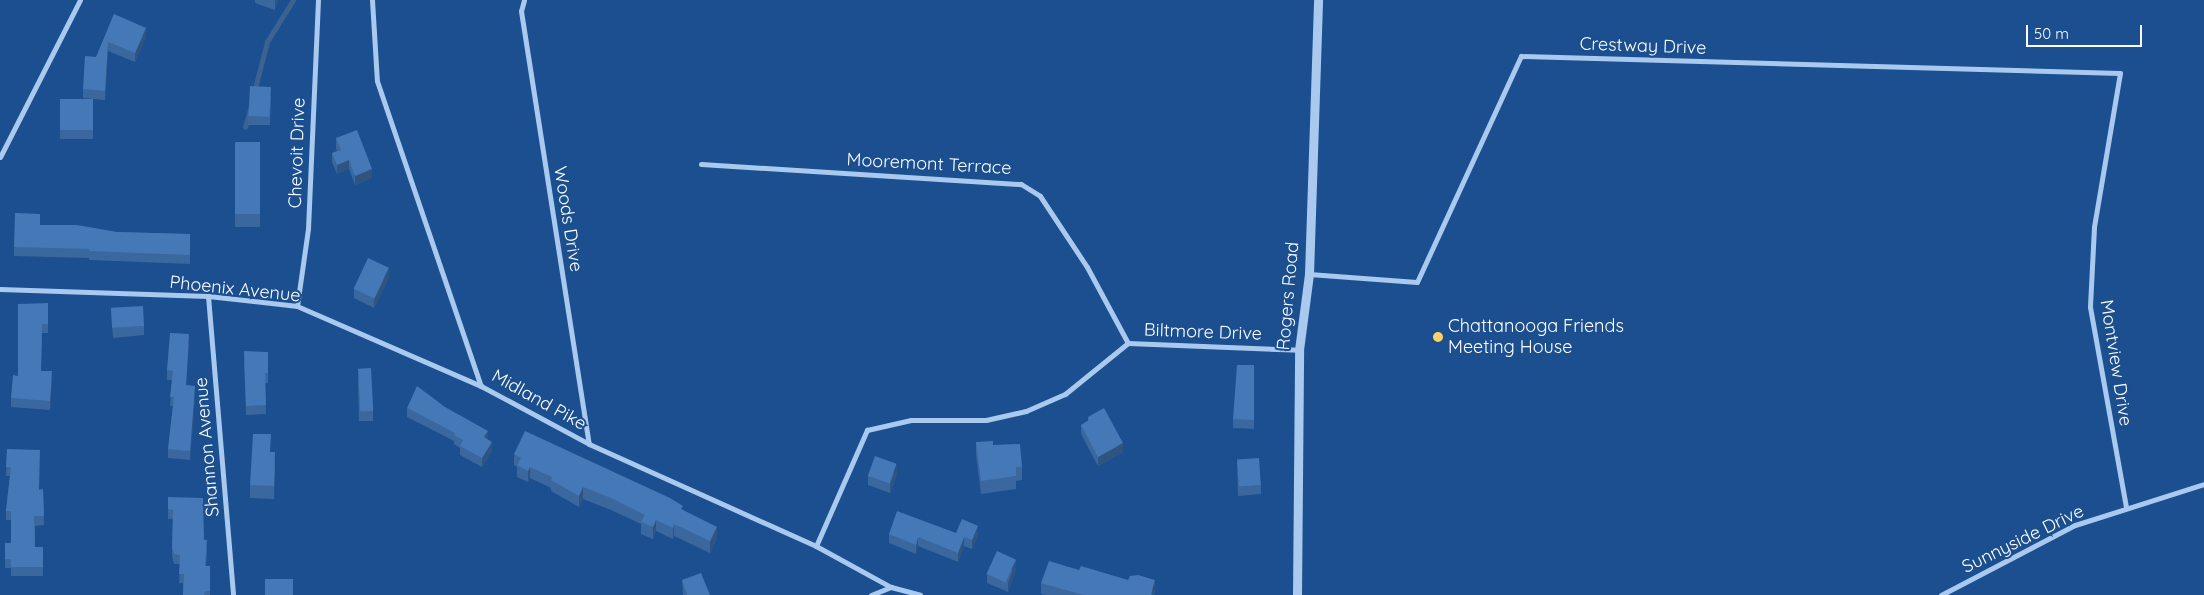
<!DOCTYPE html>
<style>
body{margin:0}
#map{position:relative;width:2204px;height:595px;overflow:hidden;background:#1b4f8f;font-family:Quicksand,sans-serif}
div>[style]{position:absolute}
[style*='--x']{left:calc(var(--x)*1px);top:calc(var(--y)*1px);width:calc(var(--w)*1px);rotate:calc(var(--a)*1deg)}
.stream>*{height:4.5px;margin:-2.25px;padding:0 2.25px;transform-origin:2.25px;border-radius:2.25px;background:#3c6290}
.minor>*{height:5px;margin:-2.5px;padding:0 2.5px;transform-origin:2.5px;border-radius:2.5px;background:#a9c9ee}
.tertiary>*{height:9px;margin:-4.5px;padding:0 4.5px;transform-origin:4.5px;border-radius:4.5px;background:#a9c9ee}
.wall>*{inset:0;background:#3a679d;transform-origin:0 0}
.shaded-wall>*{inset:0;background:#305480}
.building>*{inset:0;background:#4478b7;transform-origin:0 0}
.dots>*{width:14px;height:14px;translate:-50% -50%;box-sizing:border-box;border:2px solid #1b4f8f;border-radius:50%}
span{translate:-50% -50%;white-space:nowrap;text-align:center;line-height:1.15;-webkit-text-stroke:4px #1b4f8f;paint-order:stroke}
.street-label{font-size:18px;color:#fff}
.poi-label{font-size:18px;color:#fff}
.left{translate:0 -50%;text-align:left}
.scale{position:absolute;left:2026px;top:25px;width:116px;height:22px;box-sizing:border-box;border:2px solid #fff;border-top:0;padding-left:6px;font-size:15px;line-height:18px;white-space:nowrap;color:#fff;-webkit-text-stroke:4px #1b4f8f;paint-order:stroke}
</style>
<div id="map">
<div class="stream">
<div style="--x:254;--y:92;--w:52;--a:-75.4"></div>
<div style="--x:267;--y:42;--w:49;--a:-58.2"></div>
<div style="--x:245;--y:127;--w:19;--a:-74"></div>
</div>
<div class="minor">
<div style="--x:372;--y:0;--w:81;--a:86.5"></div>
<div style="--x:377;--y:81;--w:322;--a:71.2"></div>
<div style="--x:524;--y:0;--w:11;--a:105"></div>
<div style="--x:521;--y:11;--w:438;--a:81.1"></div>
<div style="--x:0;--y:157;--w:176;--a:-63"></div>
<div style="--x:701;--y:164;--w:321;--a:3.6"></div>
<div style="--x:1021;--y:184;--w:22;--a:32"></div>
<div style="--x:1040;--y:196;--w:85;--a:56.5"></div>
<div style="--x:1087;--y:267;--w:86;--a:61.7"></div>
<div style="--x:1309;--y:274;--w:108;--a:4.2"></div>
<div style="--x:1417;--y:282;--w:249;--a:-65.3"></div>
<div style="--x:1521;--y:56;--w:599;--a:1.63"></div>
<div style="--x:2120;--y:73;--w:156;--a:99.6"></div>
<div style="--x:2094;--y:227;--w:80;--a:92.9"></div>
<div style="--x:2090;--y:307;--w:204;--a:79.8"></div>
<div style="--x:0;--y:289;--w:208;--a:1.9"></div>
<div style="--x:208;--y:296;--w:90;--a:6.4"></div>
<div style="--x:297;--y:306;--w:201;--a:23.5"></div>
<div style="--x:481;--y:386;--w:123;--a:28.2"></div>
<div style="--x:589;--y:444;--w:249;--a:24.2"></div>
<div style="--x:816;--y:546;--w:85;--a:28.7"></div>
<div style="--x:891;--y:587;--w:30;--a:15"></div>
<div style="--x:208;--y:296;--w:300;--a:85.2"></div>
<div style="--x:297;--y:306;--w:78;--a:-81.9"></div>
<div style="--x:308;--y:229;--w:229;--a:-87.5"></div>
<div style="--x:816;--y:546;--w:127;--a:-66.3"></div>
<div style="--x:867;--y:430;--w:45;--a:-12.8"></div>
<div style="--x:911;--y:420;--w:75;--a:0"></div>
<div style="--x:986;--y:420;--w:41;--a:-12.7"></div>
<div style="--x:1026;--y:411;--w:43;--a:-23.6"></div>
<div style="--x:1065;--y:394;--w:81;--a:-39"></div>
<div style="--x:1128;--y:343;--w:171;--a:2.3"></div>
<div style="--x:871;--y:595;--w:22;--a:-22"></div>
<div style="--x:1941;--y:595;--w:151;--a:-27.6"></div>
<div style="--x:2075;--y:525;--w:135;--a:-17.6"></div>
</div>
<div class="tertiary">
<div style="--x:1297;--y:595;--w:245;--a:-89.5"></div>
<div style="--x:1299;--y:350;--w:77;--a:-82.5"></div>
<div style="--x:1309;--y:274;--w:274;--a:-88.1"></div>
</div>
<div class="wall">
<div style="clip-path:polygon(255px 0,278px 0,275px 10px,255px 3px)"></div>
<div style="clip-path:polygon(114px 14px,146px 37px,135px 62px,108px 51px,105px 100px,83px 98px,83px 89px)"></div>
<div style="clip-path:polygon(271px 96px,270px 125px,248px 125px,248px 116px)"></div>
<div style="left:60px;top:99px;width:33px;height:40px"></div>
<div style="clip-path:polygon(336px 138px,372px 178px,355px 185px,349px 169px,337px 174px,332px 162px,332px 153px,337px 151px,336px 148px)"></div>
<div style="left:235px;top:142px;width:25px;height:85px"></div>
<div style="clip-path:polygon(40px 225px,117px 232px,190px 234px,190px 264px,89px 260px,89px 258px,14px 256px,14px 247px)"></div>
<div style="clip-path:polygon(389px 277px,374px 308px,354px 298px,354px 289px)"></div>
<div style="clip-path:polygon(48px 303px,48px 333px,42px 333px,41px 371px,52px 380px,50px 410px,11px 407px,11px 398px,18px 376px)"></div>
<div style="clip-path:polygon(111px 309px,144px 326px,144px 335px,113px 338px)"></div>
<div style="clip-path:polygon(189px 344px,186px 386px,195px 396px,190px 460px,168px 458px,168px 449px,173px 406px,170px 406px,172px 380px,167px 380px,167px 370px)"></div>
<div style="clip-path:polygon(268px 352px,268px 383px,265px 383px,266px 414px,246px 415px,244px 361px)"></div>
<div style="clip-path:polygon(1254px 365px,1254px 429px,1233px 428px,1233px 419px)"></div>
<div style="clip-path:polygon(358px 378px,373px 411px,373px 421px,359px 421px)"></div>
<div style="clip-path:polygon(407px 408px,492px 451px,482px 467px,460px 455px,460px 448px,454px 444px,454px 441px,407px 417px)"></div>
<div style="clip-path:polygon(1088px 417px,1123px 452px,1098px 466px,1081px 434px,1081px 425px,1088px 421px)"></div>
<div style="clip-path:polygon(976px 442px,993px 445px,1022px 467px,1022px 480px,1016px 481px,1016px 489px,981px 494px,976px 455px)"></div>
<div style="clip-path:polygon(7px 449px,39px 490px,43px 489px,44px 525px,35px 526px,35px 547px,43px 547px,43px 576px,11px 576px,11px 568px,5px 568px,5px 543px,11px 543px,11px 520px,6px 520px,6px 511px,10px 476px,6px 476px)"></div>
<div style="clip-path:polygon(271px 452px,275px 465px,274px 499px,250px 498px,250px 485px)"></div>
<div style="clip-path:polygon(514px 454px,683px 510px,717px 538px,710px 553px,674px 536px,673px 539px,656px 531px,653px 539px,641px 534px,641px 524px,611px 510px,583px 499px,579px 507px,551px 491px,551px 488px,530px 478px,528px 482px,517px 477px,517px 467px,514px 465px)"></div>
<div style="clip-path:polygon(1237px 460px,1261px 485px,1261px 494px,1238px 496px)"></div>
<div style="clip-path:polygon(897px 473px,890px 493px,868px 485px,868px 476px)"></div>
<div style="clip-path:polygon(168px 497px,204px 540px,207px 549px,206px 566px,210px 566px,210px 595px,183px 595px,183px 583px,179px 583px,180px 564px,174px 564px,172px 556px,173px 519px,168px 519px)"></div>
<div style="clip-path:polygon(956px 533px,978px 535px,972px 549px,964px 546px,958px 562px,918px 546px,916px 554px,889px 543px,889px 534px)"></div>
<div style="clip-path:polygon(1016px 569px,1008px 592px,987px 583px,987px 574px)"></div>
<div style="clip-path:polygon(1079px 570px,1155px 590px,1154px 595px,1046px 595px,1041px 594px,1041px 583px)"></div>
<div style="clip-path:polygon(682px 580px,710px 595px,683px 595px)"></div>
</div>
<div class="shaded-wall">
<div style="clip-path:polygon(275px 0,278px 0,275px 10px)"></div>
<div style="clip-path:polygon(146px 28px,146px 37px,135px 62px,135px 53px)"></div>
<div style="clip-path:polygon(108px 42px,108px 51px,105px 100px,105px 91px)"></div>
<div style="clip-path:polygon(349px 160px,349px 169px,337px 174px,337px 165px)"></div>
<div style="clip-path:polygon(372px 169px,372px 178px,355px 185px,355px 176px)"></div>
<div style="clip-path:polygon(389px 268px,389px 277px,374px 308px,374px 299px)"></div>
<div style="clip-path:polygon(189px 334px,189px 344px,186px 395px,186px 385px)"></div>
<div style="clip-path:polygon(52px 371px,52px 380px,50px 410px,50px 401px)"></div>
<div style="clip-path:polygon(195px 386px,195px 396px,190px 460px,190px 451px)"></div>
<div style="clip-path:polygon(488px 431px,488px 440px,484px 437px)"></div>
<div style="clip-path:polygon(492px 442px,492px 451px,482px 467px,482px 458px)"></div>
<div style="clip-path:polygon(1123px 443px,1123px 452px,1098px 466px,1098px 457px)"></div>
<div style="clip-path:polygon(897px 464px,897px 473px,890px 493px,890px 484px)"></div>
<div style="clip-path:polygon(530px 467px,530px 478px,528px 482px,528px 471px)"></div>
<div style="clip-path:polygon(583px 487px,583px 499px,579px 507px,579px 496px)"></div>
<div style="clip-path:polygon(656px 520px,656px 531px,653px 539px,653px 527px)"></div>
<div style="clip-path:polygon(674px 524px,674px 536px,673px 539px,673px 528px)"></div>
<div style="clip-path:polygon(978px 526px,978px 535px,972px 549px,972px 540px)"></div>
<div style="clip-path:polygon(717px 527px,717px 538px,710px 553px,710px 541px)"></div>
<div style="clip-path:polygon(918px 537px,918px 546px,916px 554px,916px 545px)"></div>
<div style="clip-path:polygon(964px 537px,964px 546px,958px 562px,958px 553px)"></div>
<div style="clip-path:polygon(1016px 560px,1016px 569px,1008px 592px,1008px 583px)"></div>
<div style="clip-path:polygon(1155px 580px,1155px 590px,1154px 595px,1151px 595px)"></div>
</div>
<div class="building">
<div style="clip-path:polygon(114px 14px,146px 28px,135px 53px,108px 42px,105px 91px,83px 89px,85px 56px,96px 57px)"></div>
<div style="left:250px;top:86px;width:21px;height:30px;rotate:3deg"></div>
<div style="left:60px;top:99px;width:33px;height:31px"></div>
<div style="clip-path:polygon(357px 130px,372px 169px,355px 176px,349px 160px,337px 165px,332px 153px,341px 150px,336px 138px)"></div>
<div style="left:235px;top:142px;width:25px;height:72px"></div>
<div style="clip-path:polygon(15px 213px,40px 214px,40px 225px,77px 225px,117px 232px,190px 234px,190px 255px,89px 251px,90px 249px,14px 247px)"></div>
<div style="left:368px;top:258px;width:23px;height:34px;rotate:25deg"></div>
<div style="clip-path:polygon(48px 303px,48px 324px,42px 324px,41px 371px,52px 371px,50px 401px,11px 398px,13px 375px,18px 376px,18px 304px)"></div>
<div style="left:143px;top:306px;width:20px;height:32px;rotate:87deg"></div>
<div style="clip-path:polygon(170px 333px,189px 334px,186px 385px,195px 386px,190px 451px,168px 449px,174px 397px,170px 397px,173px 371px,167px 370px)"></div>
<div style="clip-path:polygon(244px 351px,268px 352px,268px 373px,265px 373px,266px 405px,246px 406px)"></div>
<div style="clip-path:polygon(1237px 365px,1254px 365px,1254px 420px,1233px 419px)"></div>
<div style="left:371px;top:368px;width:43px;height:13px;rotate:87deg"></div>
<div style="clip-path:polygon(417px 386px,445px 407px,488px 431px,484px 437px,492px 442px,482px 458px,460px 446px,463px 440px,454px 435px,455px 433px,407px 408px)"></div>
<div style="clip-path:polygon(1104px 408px,1123px 443px,1098px 457px,1081px 425px,1089px 420px,1088px 417px)"></div>
<div style="clip-path:polygon(525px 431px,670px 498px,683px 506px,681px 509px,717px 527px,710px 541px,674px 524px,673px 528px,656px 520px,653px 527px,641px 522px,645px 515px,611px 498px,583px 487px,579px 496px,551px 480px,552px 477px,530px 467px,528px 471px,517px 465px,521px 458px,514px 454px)"></div>
<div style="clip-path:polygon(253px 434px,271px 434px,270px 452px,275px 452px,274px 486px,250px 485px)"></div>
<div style="clip-path:polygon(993px 441px,993px 445px,1020px 444px,1022px 467px,1016px 467px,1016px 476px,981px 481px,976px 442px)"></div>
<div style="clip-path:polygon(7px 449px,40px 450px,39px 490px,43px 489px,44px 516px,34px 516px,35px 547px,43px 547px,43px 567px,11px 567px,11px 559px,5px 559px,5px 543px,11px 543px,11px 511px,6px 511px,11px 467px,6px 467px)"></div>
<div style="left:875px;top:456px;width:23px;height:21px;rotate:20deg"></div>
<div style="left:1259px;top:458px;width:27px;height:22px;rotate:86deg"></div>
<div style="clip-path:polygon(168px 497px,203px 498px,204px 540px,207px 540px,205px 566px,210px 566px,210px 591px,205px 591px,204px 595px,183px 595px,184px 574px,179px 574px,180px 555px,174px 554px,172px 547px,173px 510px,168px 509px)"></div>
<div style="clip-path:polygon(897px 511px,956px 533px,962px 519px,978px 526px,972px 540px,964px 537px,958px 553px,918px 537px,916px 545px,889px 534px)"></div>
<div style="left:997px;top:551px;width:21px;height:25px;rotate:25deg"></div>
<div style="clip-path:polygon(1049px 561px,1079px 570px,1081px 566px,1128px 580px,1130px 576px,1138px 575px,1155px 580px,1151px 594px,1153px 595px,1083px 595px,1041px 583px)"></div>
<div style="clip-path:polygon(701px 573px,710px 595px,687px 595px,682px 580px)"></div>
<div style="left:265px;top:579px;width:28px;height:16px"></div>
</div>
<div class="dots">
<div style="left:1438px;top:337px;background:#ffd166"></div>
</div>
<div class="street-label">
<span style="left:1643px;top:46px;rotate:2deg">Crestway Drive</span>
<span style="left:297px;top:153px;rotate:-88deg">Chevoit Drive</span>
<span style="left:929px;top:164px;rotate:3deg">Mooremont Terrace</span>
<span style="left:568px;top:219px;rotate:81deg">Woods Drive</span>
<span style="left:235px;top:289px;rotate:6deg">Phoenix Avenue</span>
<span style="left:1288px;top:296px;rotate:-85deg">Rogers Road</span>
<span style="left:1203px;top:332px;rotate:2deg">Biltmore Drive</span>
<span style="left:2116px;top:363px;rotate:81deg">Montview Drive</span>
<span style="left:539px;top:400px;rotate:29deg">Midland Pike</span>
<span style="left:207px;top:447px;rotate:-95deg">Shannon Avenue</span>
<span style="left:2023px;top:539px;rotate:-26deg">Sunnyside Drive</span>
</div>
<div class="poi-label">
<span class="left" style="left:1448px;top:337px">Chattanooga Friends<br>Meeting House</span>
</div>
<div class="scale">50 m</div>
</div>
